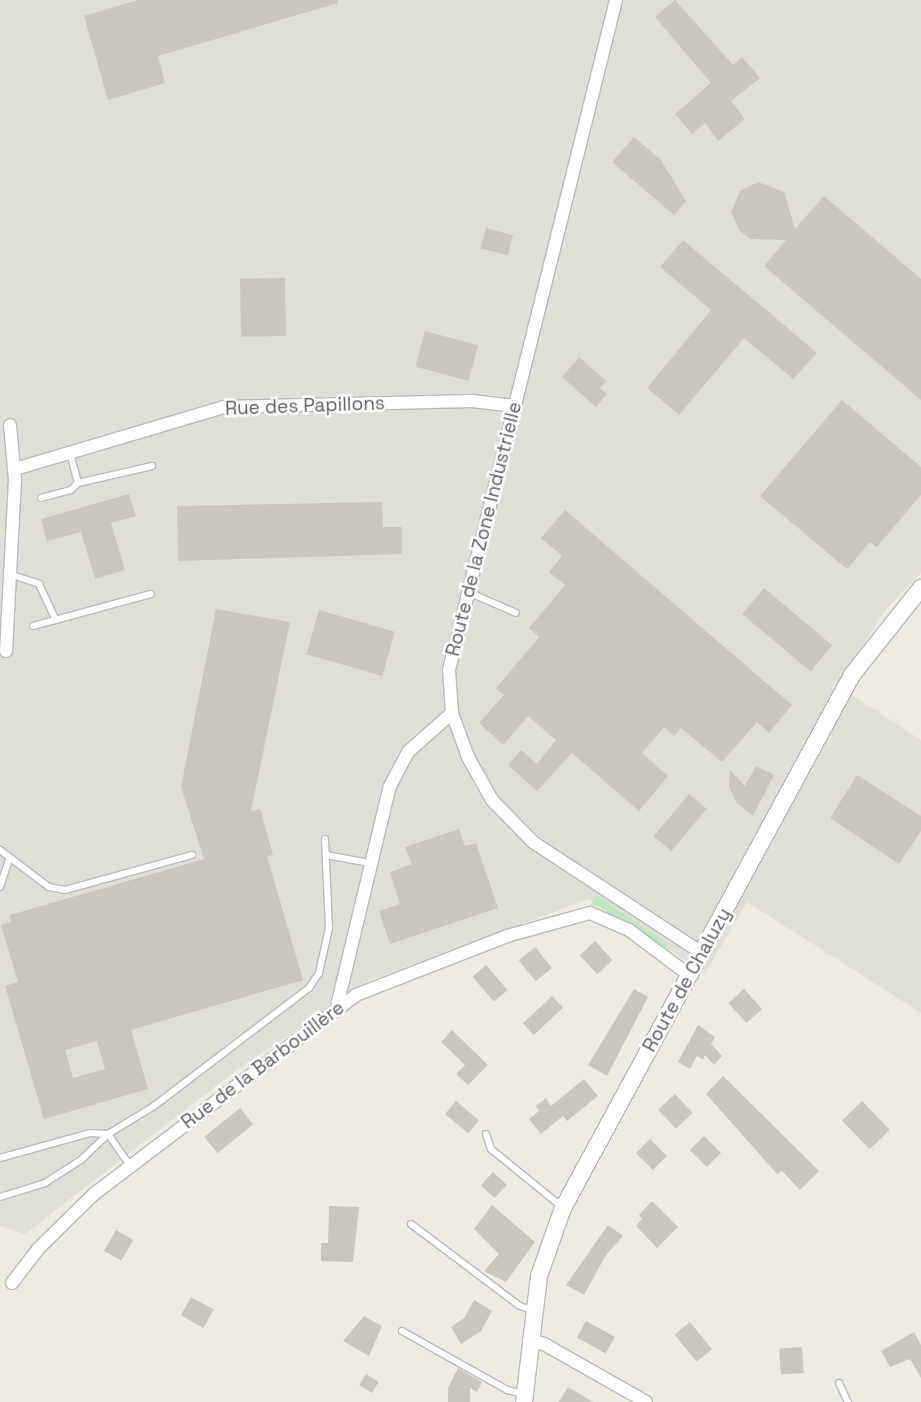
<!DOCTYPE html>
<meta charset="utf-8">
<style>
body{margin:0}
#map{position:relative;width:921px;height:1402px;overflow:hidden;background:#eeece2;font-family:"Space Grotesk",sans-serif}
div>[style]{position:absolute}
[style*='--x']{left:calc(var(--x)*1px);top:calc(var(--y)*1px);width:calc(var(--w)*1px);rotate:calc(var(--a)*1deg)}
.industrial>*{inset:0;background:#dfded7}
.green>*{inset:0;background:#bee7c1}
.building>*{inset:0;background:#c9c6c0;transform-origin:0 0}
.roads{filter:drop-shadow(1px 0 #b8babf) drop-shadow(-1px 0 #b8babf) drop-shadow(0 1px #b8babf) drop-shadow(0 -1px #b8babf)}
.service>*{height:6px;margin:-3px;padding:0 3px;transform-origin:3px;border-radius:3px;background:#fff}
.minor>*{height:12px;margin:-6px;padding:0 6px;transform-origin:6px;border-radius:6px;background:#fff}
.tertiary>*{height:16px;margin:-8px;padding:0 8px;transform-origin:8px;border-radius:8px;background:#fff}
span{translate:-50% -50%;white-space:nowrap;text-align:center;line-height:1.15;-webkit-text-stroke:5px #fff;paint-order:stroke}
.street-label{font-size:19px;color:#5b5e64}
</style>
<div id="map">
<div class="industrial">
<div style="clip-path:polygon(0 0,921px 0,921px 573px,886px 609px,837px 685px,921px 740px,921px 1013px,747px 902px,705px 973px,589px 899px,371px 980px,238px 1069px,25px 1234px,0 1226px)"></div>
</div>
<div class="green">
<div style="clip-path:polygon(597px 896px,668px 944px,664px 950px,598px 906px,589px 906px)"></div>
</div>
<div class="building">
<div style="clip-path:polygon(138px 0,338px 0,338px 3px,158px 56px,165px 83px,108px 100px,84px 16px)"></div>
<div style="clip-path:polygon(675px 0,733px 65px,742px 57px,760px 78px,731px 101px,745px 119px,718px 141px,705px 123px,692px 134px,675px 114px,711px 83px,655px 17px)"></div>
<div style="clip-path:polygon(634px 137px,661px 160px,686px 201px,674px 215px,612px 162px)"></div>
<div style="clip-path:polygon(758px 182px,784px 192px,795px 229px,824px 196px,921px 279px,921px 400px,764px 266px,786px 240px,750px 239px,739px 230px,731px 212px,740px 191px)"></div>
<div style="left:486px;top:228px;width:28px;height:21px;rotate:15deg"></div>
<div style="clip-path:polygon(683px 240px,817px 353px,793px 379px,744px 338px,679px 415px,647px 388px,711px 310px,660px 267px)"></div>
<div style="left:285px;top:278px;width:58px;height:45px;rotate:89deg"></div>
<div style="left:425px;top:331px;width:55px;height:37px;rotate:15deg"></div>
<div style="clip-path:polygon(579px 357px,606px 381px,600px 388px,607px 394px,596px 407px,562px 377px)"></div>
<div style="clip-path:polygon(842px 400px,921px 467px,921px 495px,877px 547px,870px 542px,847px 569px,760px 496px)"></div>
<div style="clip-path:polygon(129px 494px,136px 516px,111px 523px,125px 570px,95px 579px,81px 532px,47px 541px,41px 519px)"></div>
<div style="clip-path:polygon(382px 502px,383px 527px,402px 527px,402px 554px,178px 561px,177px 506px)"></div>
<div style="clip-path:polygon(565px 510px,792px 705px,769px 733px,757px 722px,722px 762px,681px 728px,674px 736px,664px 727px,642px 753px,668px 776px,639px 811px,572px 753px,537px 791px,508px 765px,521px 750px,537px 764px,556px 740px,528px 716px,503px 745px,479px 723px,504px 695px,496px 688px,539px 637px,529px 628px,565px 585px,549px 572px,562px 556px,541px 538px)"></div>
<div style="left:764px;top:588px;width:89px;height:34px;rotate:40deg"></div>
<div style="clip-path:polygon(evenodd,216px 609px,290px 622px,251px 811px,260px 809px,273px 855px,267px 856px,303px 980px,131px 1030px,148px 1089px,44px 1119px,5px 986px,18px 982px,1px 925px,11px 922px,10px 915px,204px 859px,181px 787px,216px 609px,97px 1041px,105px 1069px,73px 1078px,65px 1050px,97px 1041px)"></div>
<div style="left:319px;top:610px;width:79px;height:46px;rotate:16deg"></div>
<div style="clip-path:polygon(756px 766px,774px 775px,753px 816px,736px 802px,729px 787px,730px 770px,745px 786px)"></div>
<div style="clip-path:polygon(857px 775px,921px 816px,921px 831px,899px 864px,830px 818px)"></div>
<div style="left:689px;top:794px;width:23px;height:55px;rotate:40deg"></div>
<div style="clip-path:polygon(459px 829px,465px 846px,476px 843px,498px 908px,390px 944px,379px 911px,400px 904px,390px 872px,412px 864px,405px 847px)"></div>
<div style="left:595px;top:941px;width:26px;height:21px;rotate:47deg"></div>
<div style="left:535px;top:947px;width:27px;height:21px;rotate:51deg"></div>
<div style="left:486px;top:965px;width:33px;height:18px;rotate:49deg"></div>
<div style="clip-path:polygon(634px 989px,648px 997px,607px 1076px,588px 1065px)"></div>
<div style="left:744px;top:989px;width:27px;height:21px;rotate:48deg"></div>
<div style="left:552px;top:996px;width:16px;height:40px;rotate:47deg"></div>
<div style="clip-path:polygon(698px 1025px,715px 1037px,711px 1044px,722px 1056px,714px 1065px,705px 1055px,703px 1060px,697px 1056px,690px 1069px,678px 1062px)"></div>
<div style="clip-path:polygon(452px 1030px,488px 1065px,468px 1085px,456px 1074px,465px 1065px,441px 1042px)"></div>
<div style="clip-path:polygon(723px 1076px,819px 1171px,800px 1190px,782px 1171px,777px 1174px,706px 1094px)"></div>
<div style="clip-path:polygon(584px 1079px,598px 1096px,567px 1121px,563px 1116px,541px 1134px,529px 1119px,539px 1111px,536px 1106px,546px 1098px,551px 1106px)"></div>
<div style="left:675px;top:1094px;width:26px;height:23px;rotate:47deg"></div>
<div style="left:456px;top:1101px;width:30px;height:17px;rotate:40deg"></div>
<div style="left:862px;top:1101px;width:40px;height:28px;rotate:46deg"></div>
<div style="left:240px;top:1108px;width:21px;height:46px;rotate:51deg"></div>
<div style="left:704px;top:1136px;width:24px;height:20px;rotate:45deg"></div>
<div style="left:650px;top:1139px;width:24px;height:20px;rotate:45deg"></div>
<div style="left:493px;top:1172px;width:19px;height:18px;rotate:43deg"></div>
<div style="clip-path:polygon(652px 1201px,678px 1227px,657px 1248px,636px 1226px,642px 1219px,639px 1215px)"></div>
<div style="clip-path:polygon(492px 1205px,535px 1242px,506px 1282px,484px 1271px,499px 1254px,474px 1229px)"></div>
<div style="clip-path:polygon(329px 1206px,359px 1207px,353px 1262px,321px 1261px,321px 1243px,328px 1243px)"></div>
<div style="clip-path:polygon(608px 1225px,623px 1236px,606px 1255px,584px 1295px,566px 1285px)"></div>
<div style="left:116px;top:1230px;width:20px;height:24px;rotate:30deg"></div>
<div style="left:191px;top:1297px;width:26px;height:21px;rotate:29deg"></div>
<div style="clip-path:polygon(474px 1300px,492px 1311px,481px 1331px,461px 1344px,451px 1327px,464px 1318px)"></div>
<div style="clip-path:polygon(364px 1316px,382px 1326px,369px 1356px,343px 1341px)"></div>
<div style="left:586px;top:1321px;width:33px;height:19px;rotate:29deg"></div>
<div style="left:690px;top:1322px;width:35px;height:20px;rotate:51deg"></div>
<div style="clip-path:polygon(914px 1332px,921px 1345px,921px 1378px,910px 1359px,890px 1367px,881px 1351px)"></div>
<div style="left:802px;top:1347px;width:26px;height:23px;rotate:86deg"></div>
<div style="clip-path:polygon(458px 1368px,482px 1382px,477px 1392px,470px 1388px,470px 1402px,448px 1402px,448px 1388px)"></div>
<div style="left:366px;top:1374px;width:15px;height:13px;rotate:32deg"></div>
<div style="clip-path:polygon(568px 1387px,593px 1402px,559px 1402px)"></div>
</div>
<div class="roads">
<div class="service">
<div style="--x:70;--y:453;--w:31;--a:75"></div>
<div style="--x:41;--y:498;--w:31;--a:-15"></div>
<div style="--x:71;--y:490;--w:10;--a:-45"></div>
<div style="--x:78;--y:483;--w:76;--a:-12.9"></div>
<div style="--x:9;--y:574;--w:32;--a:18"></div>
<div style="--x:39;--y:584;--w:40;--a:65"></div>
<div style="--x:468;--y:592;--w:52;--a:23.6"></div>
<div style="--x:33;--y:626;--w:122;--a:-15.2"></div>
<div style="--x:0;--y:850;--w:61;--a:37.1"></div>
<div style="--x:49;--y:887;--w:16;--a:11"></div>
<div style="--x:65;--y:890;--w:132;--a:-15.4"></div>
<div style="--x:326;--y:855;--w:45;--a:10.3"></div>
<div style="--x:0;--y:887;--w:29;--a:-72"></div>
<div style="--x:486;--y:1134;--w:16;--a:72"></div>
<div style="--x:491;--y:1149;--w:92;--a:39.2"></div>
<div style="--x:0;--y:1158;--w:93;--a:-15.5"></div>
<div style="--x:90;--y:1133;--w:18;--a:3"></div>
<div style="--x:108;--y:1134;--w:38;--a:55"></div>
<div style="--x:0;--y:1197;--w:47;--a:-17.3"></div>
<div style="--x:45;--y:1183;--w:43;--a:-32.6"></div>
<div style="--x:81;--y:1160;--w:37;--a:-44"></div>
<div style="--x:108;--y:1134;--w:54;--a:-31.3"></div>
<div style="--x:154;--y:1106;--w:195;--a:-37.3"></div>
<div style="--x:309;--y:988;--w:18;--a:-56"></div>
<div style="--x:319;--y:973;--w:46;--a:-77.5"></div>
<div style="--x:329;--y:928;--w:89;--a:-92.6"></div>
<div style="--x:411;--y:1224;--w:136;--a:37"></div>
<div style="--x:520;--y:1306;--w:13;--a:18"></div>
<div style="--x:402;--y:1331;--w:120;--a:29.3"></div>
<div style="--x:507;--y:1390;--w:17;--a:13"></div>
<div style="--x:839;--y:1383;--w:21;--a:65"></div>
</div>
<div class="minor">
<div style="--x:616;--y:0;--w:690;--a:104"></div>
<div style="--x:449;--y:670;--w:43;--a:86"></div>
<div style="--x:452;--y:713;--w:47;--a:70"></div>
<div style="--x:468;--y:757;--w:49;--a:60.8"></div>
<div style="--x:492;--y:800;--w:59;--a:45.7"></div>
<div style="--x:533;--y:842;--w:202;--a:33.3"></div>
<div style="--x:15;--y:469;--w:218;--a:-16.5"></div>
<div style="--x:224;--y:407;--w:248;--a:-1.4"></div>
<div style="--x:472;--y:401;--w:43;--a:6.6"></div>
<div style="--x:6;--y:651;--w:171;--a:-87"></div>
<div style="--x:15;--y:480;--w:55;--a:-95.2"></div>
<div style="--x:337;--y:1006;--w:226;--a:-76.5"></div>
<div style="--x:390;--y:786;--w:38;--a:-62"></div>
<div style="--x:408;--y:752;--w:59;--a:-41.6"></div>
<div style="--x:12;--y:1283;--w:43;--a:-52.6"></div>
<div style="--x:38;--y:1249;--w:78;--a:-44.5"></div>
<div style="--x:94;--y:1194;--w:329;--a:-37.2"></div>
<div style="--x:356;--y:995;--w:162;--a:-21.3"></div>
<div style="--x:507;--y:936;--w:86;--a:-15.5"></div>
<div style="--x:590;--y:913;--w:43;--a:23.6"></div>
<div style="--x:629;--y:930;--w:75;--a:36.9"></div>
<div style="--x:529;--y:1340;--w:16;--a:15"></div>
<div style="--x:544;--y:1344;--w:117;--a:29.6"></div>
</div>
<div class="tertiary">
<div style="--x:524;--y:1402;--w:127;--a:-83.2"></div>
<div style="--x:539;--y:1276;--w:72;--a:-70.6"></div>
<div style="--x:563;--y:1208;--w:606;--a:-61.53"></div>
<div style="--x:852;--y:675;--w:111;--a:-51.6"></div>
</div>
</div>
<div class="street-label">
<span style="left:305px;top:406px;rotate:-2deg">Rue des Papillons</span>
<span style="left:484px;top:529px;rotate:-76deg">Route de la Zone Industrielle</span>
<span style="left:687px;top:980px;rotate:-61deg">Route de Chaluzy</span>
<span style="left:263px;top:1065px;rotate:-37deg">Rue de la Barbouillère</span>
</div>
</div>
